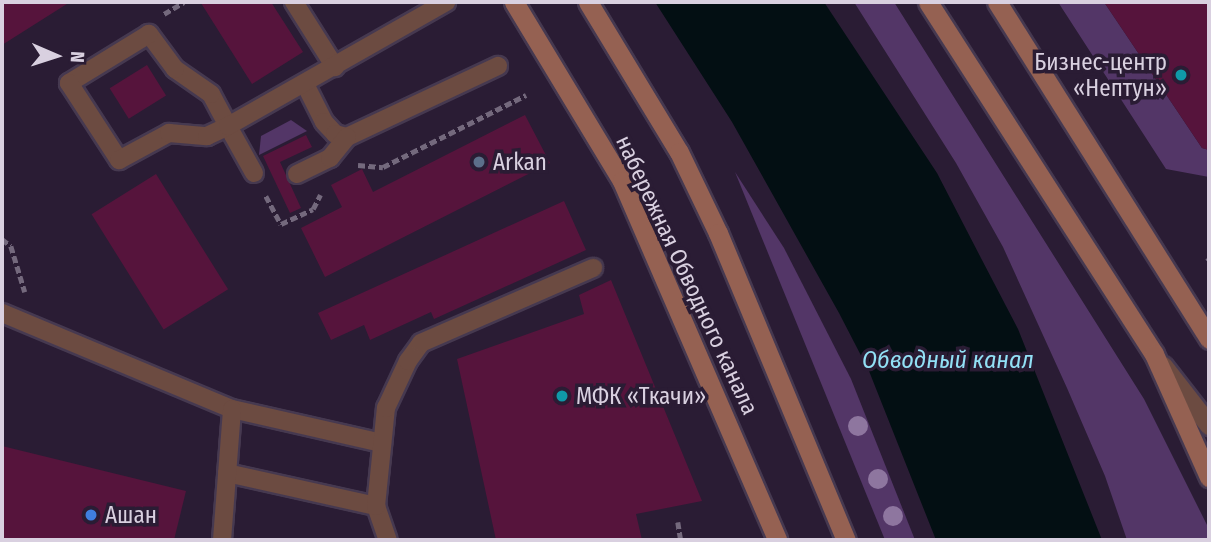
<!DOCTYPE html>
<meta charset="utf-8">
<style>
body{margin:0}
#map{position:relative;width:1211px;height:542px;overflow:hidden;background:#2a1c34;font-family:"Fira Sans Condensed",sans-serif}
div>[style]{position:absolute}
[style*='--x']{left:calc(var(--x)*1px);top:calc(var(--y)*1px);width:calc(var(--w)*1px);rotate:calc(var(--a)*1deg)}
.green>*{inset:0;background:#533667}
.water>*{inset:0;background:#030f13}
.building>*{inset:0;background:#56143c;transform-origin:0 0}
.path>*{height:4.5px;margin-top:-2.25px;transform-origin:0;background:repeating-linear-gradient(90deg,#74697d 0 7px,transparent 0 10.5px)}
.roads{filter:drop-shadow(2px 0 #463950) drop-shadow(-2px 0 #463950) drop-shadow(0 2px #463950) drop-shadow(0 -2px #463950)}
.service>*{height:18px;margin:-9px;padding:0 9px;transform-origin:9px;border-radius:9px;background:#6c4b41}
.tertiary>*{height:19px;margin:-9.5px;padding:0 9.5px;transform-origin:9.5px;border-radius:9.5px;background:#6c4b41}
.secondary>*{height:19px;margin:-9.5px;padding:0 9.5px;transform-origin:9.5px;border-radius:9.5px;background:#956152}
.trees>*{width:20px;height:20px;margin:-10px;border-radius:50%;background:#8e769f}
.dots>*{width:19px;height:19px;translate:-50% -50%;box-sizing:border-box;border:4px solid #2a1c34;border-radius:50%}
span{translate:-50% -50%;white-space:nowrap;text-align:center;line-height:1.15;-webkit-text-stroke:7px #2a1c34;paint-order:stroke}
.poi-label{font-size:23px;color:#d9d0e0}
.right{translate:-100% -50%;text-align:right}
.left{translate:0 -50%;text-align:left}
.street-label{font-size:23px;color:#d9d0e0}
.water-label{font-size:24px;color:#92e0f5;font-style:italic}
.frame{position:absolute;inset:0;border:4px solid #d9d0e0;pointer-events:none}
.north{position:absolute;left:21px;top:21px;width:70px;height:70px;-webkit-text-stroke:5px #2a1c34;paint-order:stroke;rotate:93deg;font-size:19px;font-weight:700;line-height:28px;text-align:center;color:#d9d0e0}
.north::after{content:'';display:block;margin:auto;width:24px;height:32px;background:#d9d0e0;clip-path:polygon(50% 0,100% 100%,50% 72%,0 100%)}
</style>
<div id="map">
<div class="green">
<div style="clip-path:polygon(854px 2px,894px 2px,1144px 399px,1209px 529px,1209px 540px,1127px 540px,1105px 476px,1067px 388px,1003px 247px,956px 163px)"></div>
<div style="clip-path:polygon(1058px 2px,1104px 2px,1202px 148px,1209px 150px,1209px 177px,1166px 169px)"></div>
<div style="clip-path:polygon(291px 120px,307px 131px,259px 155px,261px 136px)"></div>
<div style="clip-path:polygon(735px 172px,784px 248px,851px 379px,915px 540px,885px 540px)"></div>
</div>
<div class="water">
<div style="clip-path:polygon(655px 2px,824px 2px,937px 173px,982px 260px,1018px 329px,1102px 540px,936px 540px,869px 371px,839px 313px,732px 122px)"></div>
</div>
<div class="building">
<div style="clip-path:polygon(2px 2px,70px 2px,2px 45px)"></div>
<div style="clip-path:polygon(203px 2px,271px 2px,303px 52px,252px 84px,201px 3px)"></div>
<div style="clip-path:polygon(1104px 2px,1209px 2px,1209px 150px,1202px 148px)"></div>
<div style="left:147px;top:65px;width:36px;height:44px;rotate:58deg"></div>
<div style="clip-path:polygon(525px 115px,550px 163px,325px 277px,301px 228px,342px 207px,331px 185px,362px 169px,373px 192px)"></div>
<div style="clip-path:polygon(306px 135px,312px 147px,280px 162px,301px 208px,290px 213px,263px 156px)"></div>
<div style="left:156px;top:174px;width:136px;height:76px;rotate:58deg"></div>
<div style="clip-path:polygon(564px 201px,586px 250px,434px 319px,431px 312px,370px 340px,364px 325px,331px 340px,318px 313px)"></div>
<div style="clip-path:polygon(611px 280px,702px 501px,636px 514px,642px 540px,496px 540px,457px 359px,584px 314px,579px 295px)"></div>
<div style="clip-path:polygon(2px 446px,186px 491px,174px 540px,2px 540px)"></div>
</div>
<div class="path">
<div style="--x:164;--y:14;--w:23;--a:-31"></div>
<div style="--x:358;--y:165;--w:25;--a:5"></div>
<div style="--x:383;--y:167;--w:160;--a:-26.7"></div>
<div style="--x:266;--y:196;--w:32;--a:62"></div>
<div style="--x:281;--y:224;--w:35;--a:-25"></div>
<div style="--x:313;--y:209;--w:16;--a:-63"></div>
<div style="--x:2;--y:239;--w:11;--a:38"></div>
<div style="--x:11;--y:246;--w:48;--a:73.1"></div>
<div style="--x:1207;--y:261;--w:3;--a:-45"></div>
<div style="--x:678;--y:522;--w:18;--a:81"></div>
</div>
<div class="roads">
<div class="service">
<div style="--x:294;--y:2;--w:77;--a:57.8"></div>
<div style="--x:305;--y:84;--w:42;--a:63.4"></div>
<div style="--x:324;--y:122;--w:16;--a:47"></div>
<div style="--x:335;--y:134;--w:12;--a:14"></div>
<div style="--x:347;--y:137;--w:167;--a:-25.2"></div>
<div style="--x:254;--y:173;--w:54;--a:-119"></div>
<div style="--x:228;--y:126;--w:36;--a:-118"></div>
<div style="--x:211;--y:94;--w:44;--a:-145.2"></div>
<div style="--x:175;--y:69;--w:44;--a:-126.6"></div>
<div style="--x:149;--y:34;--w:94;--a:148.5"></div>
<div style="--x:69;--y:83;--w:92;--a:57"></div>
<div style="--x:119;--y:160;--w:57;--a:-28.4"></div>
<div style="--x:169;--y:133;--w:38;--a:5"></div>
<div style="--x:207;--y:136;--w:23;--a:-25"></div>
<div style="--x:228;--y:126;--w:251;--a:-29.6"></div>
<div style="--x:297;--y:174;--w:37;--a:-26"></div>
<div style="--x:330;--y:158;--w:27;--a:-51"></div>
<div style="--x:2;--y:313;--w:249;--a:22.7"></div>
<div style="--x:232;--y:409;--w:154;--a:12.8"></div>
<div style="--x:227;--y:473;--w:153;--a:12.5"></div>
<div style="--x:376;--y:506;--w:36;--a:71"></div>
<div style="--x:376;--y:506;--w:99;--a:-84.2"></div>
<div style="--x:386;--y:408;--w:52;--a:-64.9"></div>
<div style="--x:408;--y:361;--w:22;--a:-54"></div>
<div style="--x:421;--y:343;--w:188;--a:-23.6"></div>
<div style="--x:222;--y:540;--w:131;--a:-85.6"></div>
</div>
<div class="tertiary">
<div style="--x:1163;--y:366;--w:75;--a:52.1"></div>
</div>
<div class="secondary">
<div style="--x:514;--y:2;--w:209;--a:58.9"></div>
<div style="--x:622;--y:181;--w:391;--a:66.6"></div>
<div style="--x:588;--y:2;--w:175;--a:58.8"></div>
<div style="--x:679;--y:152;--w:90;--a:64.3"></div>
<div style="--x:718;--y:233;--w:333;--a:67.4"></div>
<div style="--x:928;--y:2;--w:418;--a:57.3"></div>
<div style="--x:1154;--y:354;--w:135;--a:65.9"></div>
<div style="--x:997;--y:2;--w:398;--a:57.8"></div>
</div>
</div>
<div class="trees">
<div style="left:858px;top:426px"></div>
<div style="left:878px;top:479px"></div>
<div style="left:893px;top:516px"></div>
</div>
<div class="dots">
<div style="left:1181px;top:75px;background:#0f9aa8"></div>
<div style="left:479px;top:162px;background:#5c6f8a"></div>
<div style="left:562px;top:396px;background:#0f9aa8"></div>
<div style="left:91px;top:515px;background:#3f7fe0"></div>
</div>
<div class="poi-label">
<span class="right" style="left:1167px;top:75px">Бизнес-центр<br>«Нептун»</span>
<span class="left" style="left:493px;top:162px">Arkan</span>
<span class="left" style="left:576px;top:396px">МФК «Ткачи»</span>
<span class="left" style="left:105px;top:515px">Ашан</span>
</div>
<div class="street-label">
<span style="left:687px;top:275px;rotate:65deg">набережная Обводного канала</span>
</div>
<div class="water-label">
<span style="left:948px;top:361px">Обводный канал</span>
</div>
<div class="frame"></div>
<div class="north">N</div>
</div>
